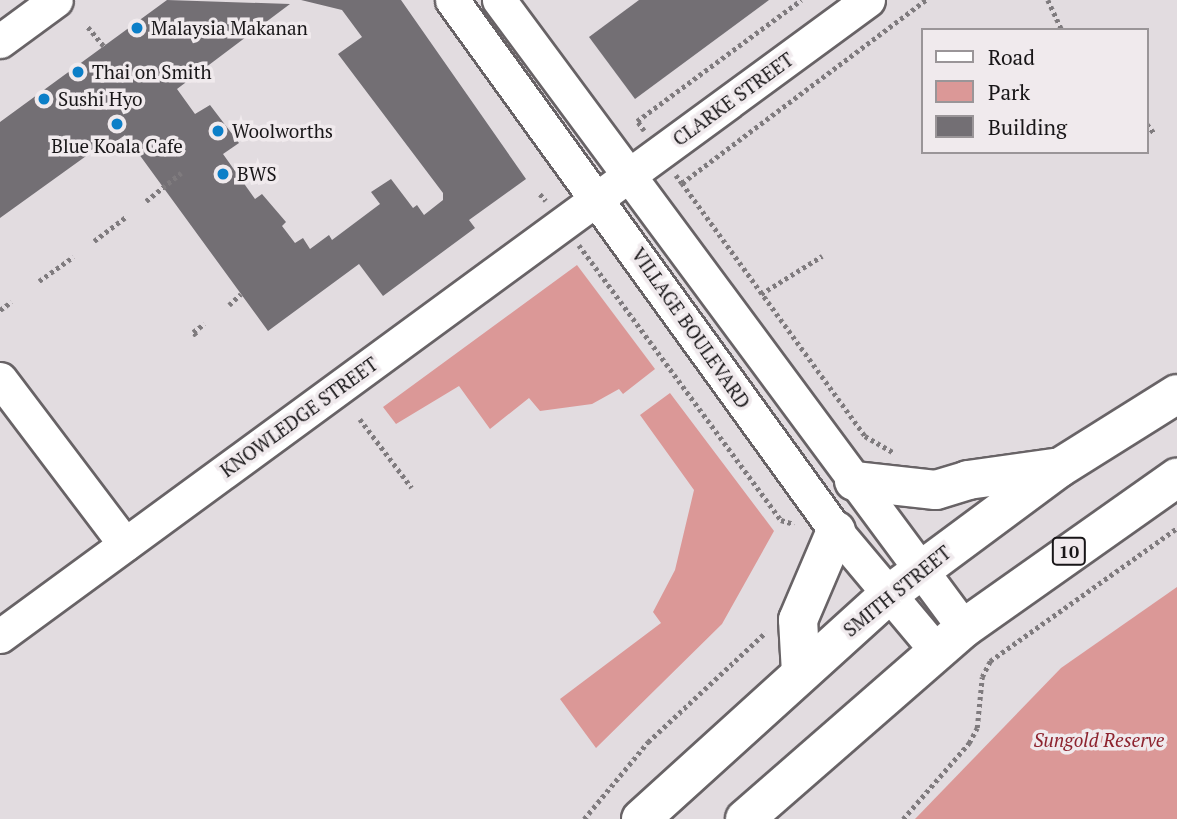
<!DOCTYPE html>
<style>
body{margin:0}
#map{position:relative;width:1177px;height:819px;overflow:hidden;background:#e2dce0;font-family:"PT Serif",serif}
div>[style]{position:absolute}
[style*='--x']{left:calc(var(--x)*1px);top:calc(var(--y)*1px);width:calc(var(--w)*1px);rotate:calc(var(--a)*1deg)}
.green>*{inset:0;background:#db9897}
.building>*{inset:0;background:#736f74}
.path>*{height:4.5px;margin-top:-2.25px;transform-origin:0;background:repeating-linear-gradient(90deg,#7f7b7e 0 3.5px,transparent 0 7px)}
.roads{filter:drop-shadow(2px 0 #686366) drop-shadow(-2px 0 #686366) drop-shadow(0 2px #686366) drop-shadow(0 -2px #686366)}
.minor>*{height:33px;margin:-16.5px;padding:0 16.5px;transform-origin:16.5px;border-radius:16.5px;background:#fff}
.highway>*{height:38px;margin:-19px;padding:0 19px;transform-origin:19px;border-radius:19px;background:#fff}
.dots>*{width:19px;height:19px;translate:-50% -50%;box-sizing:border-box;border:4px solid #f0eaed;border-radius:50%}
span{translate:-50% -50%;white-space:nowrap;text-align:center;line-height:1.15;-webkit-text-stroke:7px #f0eaed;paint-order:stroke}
.shield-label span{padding:2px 5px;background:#f0eaed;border:2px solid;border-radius:5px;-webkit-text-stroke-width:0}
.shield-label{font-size:18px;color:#181618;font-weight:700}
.poi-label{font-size:19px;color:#181618}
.left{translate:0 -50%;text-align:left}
.street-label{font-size:19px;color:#181618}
.park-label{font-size:19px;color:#8d232e;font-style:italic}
.legend{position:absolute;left:921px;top:28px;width:228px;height:126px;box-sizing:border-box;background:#f0eaed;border:2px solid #9a9598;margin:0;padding:9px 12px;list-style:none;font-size:21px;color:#181618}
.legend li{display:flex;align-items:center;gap:14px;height:35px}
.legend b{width:35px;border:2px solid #9a9598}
</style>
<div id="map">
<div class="green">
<div style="clip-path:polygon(577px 265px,655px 369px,623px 394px,619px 389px,592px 404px,540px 411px,529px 398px,490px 429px,459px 386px,396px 424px,383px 407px)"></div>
<div style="clip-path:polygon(670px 393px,774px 531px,722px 624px,596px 748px,560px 699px,661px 623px,653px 612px,675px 570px,694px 490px,640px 415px)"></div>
<div style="clip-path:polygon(1177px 587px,1177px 819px,915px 819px,1061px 668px)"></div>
</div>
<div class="building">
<div style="clip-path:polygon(167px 0,290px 4px,177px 89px,195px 114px,210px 105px,239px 143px,223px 154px,255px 199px,262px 194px,286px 222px,282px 226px,295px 243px,303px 238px,310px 249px,329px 235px,332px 240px,380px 204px,371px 192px,391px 179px,413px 208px,417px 205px,424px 215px,443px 200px,443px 193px,338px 54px,362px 37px,342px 10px,301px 0,401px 0,526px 179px,469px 220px,475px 228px,383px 296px,359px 264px,268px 331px,125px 135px,111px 145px,107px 141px,0 218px,0 122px)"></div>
<div style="clip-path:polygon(639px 0,769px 0,635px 99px,589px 37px)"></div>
</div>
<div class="path">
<div style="--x:1048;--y:0;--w:33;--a:65"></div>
<div style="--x:88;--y:27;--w:25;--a:50"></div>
<div style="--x:1147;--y:124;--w:11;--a:52"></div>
<div style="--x:644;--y:131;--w:12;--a:-125"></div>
<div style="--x:637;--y:121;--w:204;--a:-36.4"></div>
<div style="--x:676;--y:175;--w:10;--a:53"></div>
<div style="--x:682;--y:183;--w:305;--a:-36.9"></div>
<div style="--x:682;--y:183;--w:312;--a:54.1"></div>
<div style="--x:865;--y:436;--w:32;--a:30"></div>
<div style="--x:540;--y:194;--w:9;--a:49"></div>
<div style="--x:146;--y:201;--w:45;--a:-38.7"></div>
<div style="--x:94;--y:241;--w:41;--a:-37.1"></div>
<div style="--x:579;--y:245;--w:341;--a:53.7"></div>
<div style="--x:781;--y:520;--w:14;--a:17"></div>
<div style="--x:39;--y:281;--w:42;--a:-35.2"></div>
<div style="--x:761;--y:294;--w:72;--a:-31.9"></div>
<div style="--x:229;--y:305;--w:16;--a:-43"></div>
<div style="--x:0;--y:310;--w:14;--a:-36"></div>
<div style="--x:196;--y:336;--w:5;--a:-127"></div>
<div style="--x:193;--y:332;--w:14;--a:-36"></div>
<div style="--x:360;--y:419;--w:86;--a:53"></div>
<div style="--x:584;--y:819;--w:100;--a:-50.3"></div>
<div style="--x:648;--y:742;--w:161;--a:-43"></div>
<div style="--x:903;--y:819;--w:101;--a:-49"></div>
<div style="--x:969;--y:743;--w:17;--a:-62"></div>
<div style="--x:977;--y:728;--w:51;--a:-84.4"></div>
<div style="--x:982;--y:677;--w:18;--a:-63"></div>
<div style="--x:990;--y:661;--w:229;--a:-35.4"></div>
</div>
<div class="roads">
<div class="minor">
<div style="--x:452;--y:0;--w:655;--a:54.13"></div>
<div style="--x:836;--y:531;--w:155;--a:50"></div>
<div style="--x:499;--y:0;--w:781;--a:53.48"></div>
<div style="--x:0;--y:41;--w:69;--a:-36.2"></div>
<div style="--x:0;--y:379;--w:207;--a:52.9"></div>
<div style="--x:0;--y:636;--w:1076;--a:-36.23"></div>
</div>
<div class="highway">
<div style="--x:854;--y:481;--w:82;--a:6.3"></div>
<div style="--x:936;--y:490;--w:34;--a:-17"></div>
<div style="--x:968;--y:480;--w:88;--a:-7.9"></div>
<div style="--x:801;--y:673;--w:53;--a:-93.2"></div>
<div style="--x:798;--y:620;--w:97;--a:-66.9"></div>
<div style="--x:641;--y:819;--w:333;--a:-42.2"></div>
<div style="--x:888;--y:595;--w:213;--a:-36.6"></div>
<div style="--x:1059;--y:468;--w:139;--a:-32.1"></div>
<div style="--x:745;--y:819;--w:291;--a:-41.1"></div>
<div style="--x:964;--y:628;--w:261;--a:-35.2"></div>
</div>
</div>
<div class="dots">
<div style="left:137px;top:28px;background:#0c7fc8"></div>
<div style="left:78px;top:72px;background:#0c7fc8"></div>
<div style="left:44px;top:99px;background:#0c7fc8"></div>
<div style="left:117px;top:124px;background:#0c7fc8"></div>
<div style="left:218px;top:131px;background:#0c7fc8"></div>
<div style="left:223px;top:174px;background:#0c7fc8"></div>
</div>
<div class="shield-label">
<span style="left:1069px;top:551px">10</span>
</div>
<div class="poi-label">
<span class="left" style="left:151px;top:28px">Malaysia Makanan</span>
<span class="left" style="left:92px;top:72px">Thai on Smith</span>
<span class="left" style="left:58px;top:99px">Sushi Hyo</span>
<span class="left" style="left:232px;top:131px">Woolworths</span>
<span style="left:117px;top:146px">Blue Koala Cafe</span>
<span class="left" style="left:237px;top:174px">BWS</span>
</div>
<div class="street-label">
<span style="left:733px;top:99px;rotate:-36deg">CLARKE STREET</span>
<span style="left:691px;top:328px;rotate:55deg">VILLAGE BOULEVARD</span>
<span style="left:299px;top:417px;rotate:-36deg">KNOWLEDGE STREET</span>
<span style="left:897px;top:591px;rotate:-39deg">SMITH STREET</span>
</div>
<div class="park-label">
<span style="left:1099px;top:740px">Sungold Reserve</span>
</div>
<ul class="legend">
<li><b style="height:9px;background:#fff"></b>Road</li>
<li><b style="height:19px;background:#db9897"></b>Park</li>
<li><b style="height:19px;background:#736f74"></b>Building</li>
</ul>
</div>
